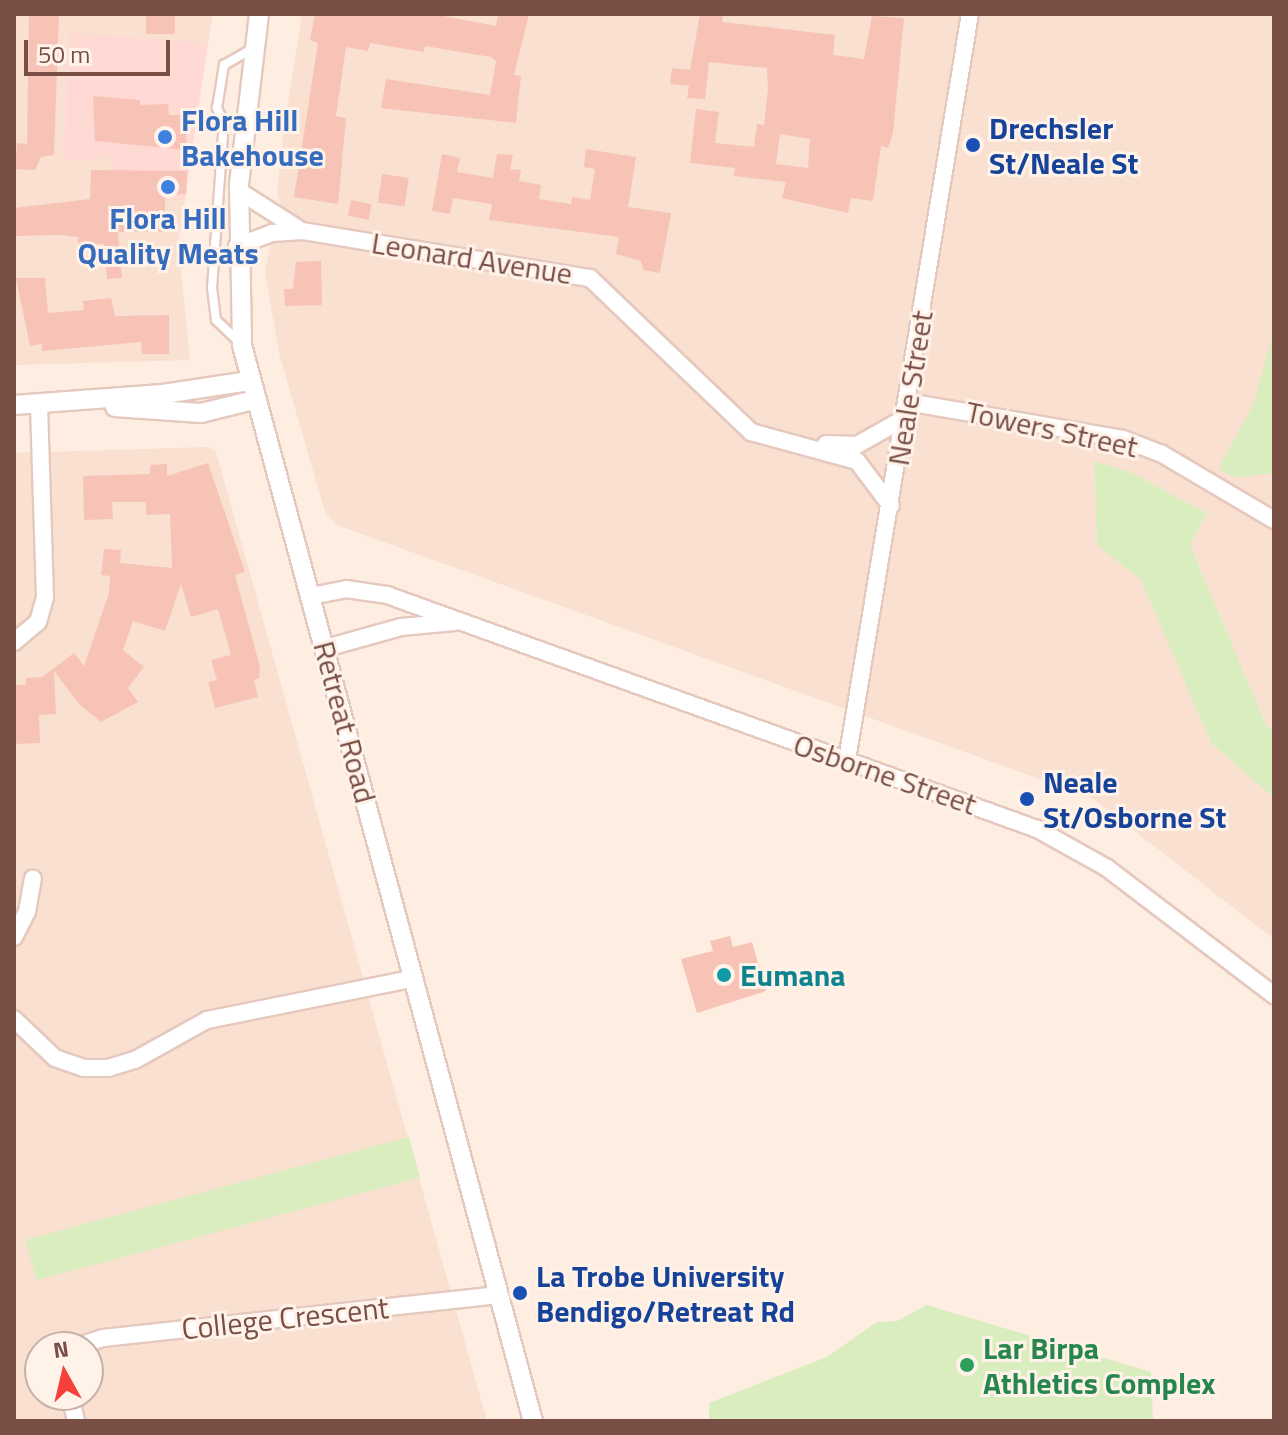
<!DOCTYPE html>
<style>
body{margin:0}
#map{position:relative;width:1288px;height:1435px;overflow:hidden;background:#feede1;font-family:"Titillium Web",sans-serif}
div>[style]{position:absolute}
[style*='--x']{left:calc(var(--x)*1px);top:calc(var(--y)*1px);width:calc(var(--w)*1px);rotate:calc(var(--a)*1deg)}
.residential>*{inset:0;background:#f9e0d1}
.commercial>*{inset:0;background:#ffd9d4}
.green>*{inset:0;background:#daedbe;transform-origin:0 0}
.building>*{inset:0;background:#f7c3b6;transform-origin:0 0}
.roads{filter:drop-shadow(2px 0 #e5c9be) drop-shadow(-2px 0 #e5c9be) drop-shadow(0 2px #e5c9be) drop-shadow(0 -2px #e5c9be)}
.service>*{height:8px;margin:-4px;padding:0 4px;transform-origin:4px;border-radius:4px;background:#fff}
.minor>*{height:16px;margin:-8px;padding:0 8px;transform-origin:8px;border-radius:8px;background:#fff}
.tertiary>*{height:18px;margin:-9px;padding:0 9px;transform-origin:9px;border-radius:9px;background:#fff}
.dots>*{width:22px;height:22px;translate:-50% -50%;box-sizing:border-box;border:4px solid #fff2e9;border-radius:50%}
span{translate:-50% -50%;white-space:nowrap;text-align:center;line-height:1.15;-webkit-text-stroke:6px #fff2e9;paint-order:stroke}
.shop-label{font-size:30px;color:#366cbe;font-weight:700}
.left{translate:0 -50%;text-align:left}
.transit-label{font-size:30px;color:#164399;font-weight:700}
.street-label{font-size:30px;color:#784e45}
.culture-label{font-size:30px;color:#0d838f;font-weight:700}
.leisure-label{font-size:30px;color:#27864d;font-weight:700}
.frame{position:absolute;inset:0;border:16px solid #784e45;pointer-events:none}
.north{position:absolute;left:24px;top:1331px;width:80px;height:80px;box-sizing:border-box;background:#fff2e9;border:2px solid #c9b0a7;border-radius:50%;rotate:352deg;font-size:22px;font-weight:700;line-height:32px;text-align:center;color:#784e45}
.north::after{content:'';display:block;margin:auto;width:28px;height:36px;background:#f5413a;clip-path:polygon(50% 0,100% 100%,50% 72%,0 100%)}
.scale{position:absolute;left:24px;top:40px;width:146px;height:36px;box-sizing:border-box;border:4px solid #784e45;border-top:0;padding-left:10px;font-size:24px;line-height:28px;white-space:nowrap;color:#784e45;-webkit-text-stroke:6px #fff2e9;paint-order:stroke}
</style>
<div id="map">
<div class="residential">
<div style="clip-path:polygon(14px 14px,213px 14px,208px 43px,69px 34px,64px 159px,113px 158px,123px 200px,185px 200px,178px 242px,190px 360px,14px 365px)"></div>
<div style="clip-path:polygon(302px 14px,1274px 14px,1274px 732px,1266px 725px,1190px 545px,1207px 513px,1130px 472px,1094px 462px,1097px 545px,1141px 579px,1211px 743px,1274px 798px,1274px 939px,1092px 798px,337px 525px,325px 512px,279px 353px,265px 271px,280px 204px,277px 191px,284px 129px)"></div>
<div style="clip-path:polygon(evenodd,209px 447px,216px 452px,487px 1421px,14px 1421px,14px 453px,209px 447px,40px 1347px,88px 1347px,88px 1395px,40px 1395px,40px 1347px)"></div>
</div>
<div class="commercial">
<div style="clip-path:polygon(69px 33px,208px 43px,185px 200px,123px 200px,113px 181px,113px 158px,64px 160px)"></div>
</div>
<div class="green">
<div style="clip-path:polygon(1274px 329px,1274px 473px,1236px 478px,1218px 469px,1254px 403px)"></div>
<div style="clip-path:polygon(1094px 461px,1130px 472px,1207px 513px,1190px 545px,1266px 725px,1274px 732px,1274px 798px,1211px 743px,1141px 580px,1097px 545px)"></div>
<div style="left:409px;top:1137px;width:42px;height:397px;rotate:75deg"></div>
<div style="clip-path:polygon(927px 1305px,1151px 1372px,1153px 1421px,709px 1421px,709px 1403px,827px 1357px,877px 1322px,897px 1321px)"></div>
</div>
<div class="building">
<div style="clip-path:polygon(29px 14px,59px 14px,54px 155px,41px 157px,35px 170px,15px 169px,17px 143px,27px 144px)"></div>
<div style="left:146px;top:14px;width:29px;height:20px"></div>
<div style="clip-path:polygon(315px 14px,433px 14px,496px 26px,498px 14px,529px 14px,514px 75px,521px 76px,516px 123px,381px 108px,386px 79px,490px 95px,496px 61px,491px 57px,425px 46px,424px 52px,370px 43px,368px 51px,346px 47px,336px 116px,346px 118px,338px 204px,294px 197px,318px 43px,310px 40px)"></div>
<div style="clip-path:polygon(evenodd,700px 14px,723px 14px,722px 22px,835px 35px,833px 55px,864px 59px,872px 16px,904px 18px,893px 133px,888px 148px,881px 146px,873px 201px,851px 198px,848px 213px,782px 198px,786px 182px,734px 176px,735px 168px,690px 163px,696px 109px,719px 112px,715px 143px,754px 147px,757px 124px,764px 125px,768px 89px,767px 68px,709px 62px,705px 99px,687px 98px,689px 86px,670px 84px,672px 68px,690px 70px,700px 14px,780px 134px,810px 139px,808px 168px,776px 164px,780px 134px)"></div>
<div style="clip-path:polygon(93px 96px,140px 100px,140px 105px,168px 104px,169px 115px,185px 115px,187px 150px,95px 141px)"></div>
<div style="clip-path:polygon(586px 149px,636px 157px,628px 207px,671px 213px,660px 273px,643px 270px,641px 261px,616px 254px,619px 237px,489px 220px,492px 204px,453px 198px,450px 214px,432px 211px,442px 154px,460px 158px,457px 172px,493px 178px,497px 154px,513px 155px,510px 169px,521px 170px,519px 181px,541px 185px,539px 199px,571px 204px,572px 197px,590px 200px,595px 169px,584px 167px)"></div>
<div style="clip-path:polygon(91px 170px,187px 171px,186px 194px,165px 195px,165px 232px,118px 232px,122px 278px,107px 279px,104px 244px,78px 245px,78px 237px,62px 235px,14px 236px,14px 208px,90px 199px)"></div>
<div style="left:382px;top:174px;width:27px;height:29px;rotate:8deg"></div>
<div style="left:351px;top:200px;width:21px;height:16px;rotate:11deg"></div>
<div style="clip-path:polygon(321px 261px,322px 305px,285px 306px,284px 289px,293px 289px,296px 262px)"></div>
<div style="clip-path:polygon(16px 278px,45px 278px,48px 313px,84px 310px,83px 301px,111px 298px,115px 316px,169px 315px,169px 354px,142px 354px,141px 342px,42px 351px,42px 344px,30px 346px)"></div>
<div style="clip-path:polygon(208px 463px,245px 572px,235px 575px,260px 667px,259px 678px,254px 680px,258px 697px,215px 708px,208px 682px,217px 680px,211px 660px,231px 655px,218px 609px,191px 617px,181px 584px,165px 631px,133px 621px,123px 650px,144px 667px,128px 688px,138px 702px,101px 722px,80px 705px,54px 671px,56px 714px,39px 715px,40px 743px,14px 744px,15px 685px,26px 685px,26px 678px,42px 677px,74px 653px,84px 666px,109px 593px,110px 576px,101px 575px,104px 549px,121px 550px,120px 563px,172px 568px,170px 514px,146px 515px,146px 502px,112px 502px,113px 519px,84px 520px,83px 476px,150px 474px,150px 465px,167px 464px,167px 476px)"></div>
<div style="clip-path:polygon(730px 936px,733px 947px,752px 942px,766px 991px,697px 1013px,681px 959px,713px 951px,710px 941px)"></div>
</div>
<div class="roads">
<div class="service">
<div style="--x:239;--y:342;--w:32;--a:-136"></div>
<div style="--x:216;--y:320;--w:32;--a:-97"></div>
<div style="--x:212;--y:288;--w:166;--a:-85.9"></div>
<div style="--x:224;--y:122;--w:16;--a:-117"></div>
<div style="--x:217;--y:108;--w:44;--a:-80.8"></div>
<div style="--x:224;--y:65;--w:32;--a:-30"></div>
</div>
<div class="minor">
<div style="--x:239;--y:191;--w:69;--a:32.5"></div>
<div style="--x:237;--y:246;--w:37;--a:-20"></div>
<div style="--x:272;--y:233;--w:30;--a:-4"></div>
<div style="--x:302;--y:231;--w:292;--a:9.3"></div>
<div style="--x:590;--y:278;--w:223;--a:43.7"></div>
<div style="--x:751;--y:432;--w:110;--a:15.3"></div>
<div style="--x:857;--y:461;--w:56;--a:52.9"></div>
<div style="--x:907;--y:402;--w:219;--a:9.7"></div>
<div style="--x:1123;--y:439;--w:42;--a:21"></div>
<div style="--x:1162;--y:454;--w:130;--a:30.5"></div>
<div style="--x:826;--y:444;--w:31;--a:2"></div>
<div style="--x:857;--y:445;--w:55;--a:-29.4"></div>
<div style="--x:311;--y:596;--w:36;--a:-11"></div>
<div style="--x:346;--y:589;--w:41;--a:8.3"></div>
<div style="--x:387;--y:595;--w:691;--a:19.8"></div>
<div style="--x:1037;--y:829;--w:80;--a:29.1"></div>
<div style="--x:1107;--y:868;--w:210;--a:37.3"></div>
<div style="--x:14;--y:642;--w:31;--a:-40"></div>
<div style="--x:38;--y:622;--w:26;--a:-74"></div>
<div style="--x:45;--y:597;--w:193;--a:-91.8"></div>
<div style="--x:326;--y:648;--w:78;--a:-15.6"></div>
<div style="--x:401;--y:627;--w:54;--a:-5.3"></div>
<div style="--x:847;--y:760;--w:756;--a:-80.64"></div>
<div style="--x:14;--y:937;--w:28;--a:-63"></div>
<div style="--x:27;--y:912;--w:34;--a:-80"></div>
<div style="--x:14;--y:1019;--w:57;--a:43.6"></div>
<div style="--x:55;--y:1058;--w:31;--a:19"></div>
<div style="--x:84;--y:1068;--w:24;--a:0"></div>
<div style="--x:108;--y:1068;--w:28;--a:-17"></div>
<div style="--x:135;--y:1060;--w:82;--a:-29.1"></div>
<div style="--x:207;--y:1020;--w:208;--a:-11.4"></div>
<div style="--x:75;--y:1347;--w:29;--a:-18"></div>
<div style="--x:103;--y:1338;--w:396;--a:-6.2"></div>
<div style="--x:70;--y:1395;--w:27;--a:77"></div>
</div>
<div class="tertiary">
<div style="--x:259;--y:14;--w:171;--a:96.7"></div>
<div style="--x:239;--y:184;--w:161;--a:88.9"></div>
<div style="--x:242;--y:345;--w:1115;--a:74.87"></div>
<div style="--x:14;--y:405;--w:149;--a:-4.2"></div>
<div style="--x:163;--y:394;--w:87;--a:-8.6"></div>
<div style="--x:115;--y:407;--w:86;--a:4"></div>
<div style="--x:201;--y:413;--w:55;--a:-13.8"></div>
</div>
</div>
<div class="dots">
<div style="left:165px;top:137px;background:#3f7fe0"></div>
<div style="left:973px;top:145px;background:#1a4fb4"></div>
<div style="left:168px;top:187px;background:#3f7fe0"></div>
<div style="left:1027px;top:799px;background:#1a4fb4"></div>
<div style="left:724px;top:975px;background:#0f9aa8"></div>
<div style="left:520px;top:1293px;background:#1a4fb4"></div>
<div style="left:967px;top:1365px;background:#2e9e5b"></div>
</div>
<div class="shop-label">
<span class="left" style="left:181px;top:137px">Flora Hill<br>Bakehouse</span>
<span style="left:168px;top:235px">Flora Hill<br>Quality Meats</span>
</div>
<div class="transit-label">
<span class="left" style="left:989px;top:145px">Drechsler<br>St/Neale St</span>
<span class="left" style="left:1043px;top:799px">Neale<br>St/Osborne St</span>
<span class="left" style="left:536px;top:1293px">La Trobe University<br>Bendigo/Retreat Rd</span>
</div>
<div class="street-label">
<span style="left:472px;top:258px;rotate:9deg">Leonard Avenue</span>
<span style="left:910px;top:388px;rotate:-81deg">Neale Street</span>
<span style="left:1052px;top:429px;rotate:12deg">Towers Street</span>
<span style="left:345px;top:722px;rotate:75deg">Retreat Road</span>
<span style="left:885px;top:774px;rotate:19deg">Osborne Street</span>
<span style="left:285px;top:1318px;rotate:-6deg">College Crescent</span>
</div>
<div class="culture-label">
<span class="left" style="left:740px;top:975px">Eumana</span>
</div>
<div class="leisure-label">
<span class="left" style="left:983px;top:1365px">Lar Birpa<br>Athletics Complex</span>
</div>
<div class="frame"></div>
<div class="north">N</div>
<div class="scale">50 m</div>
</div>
